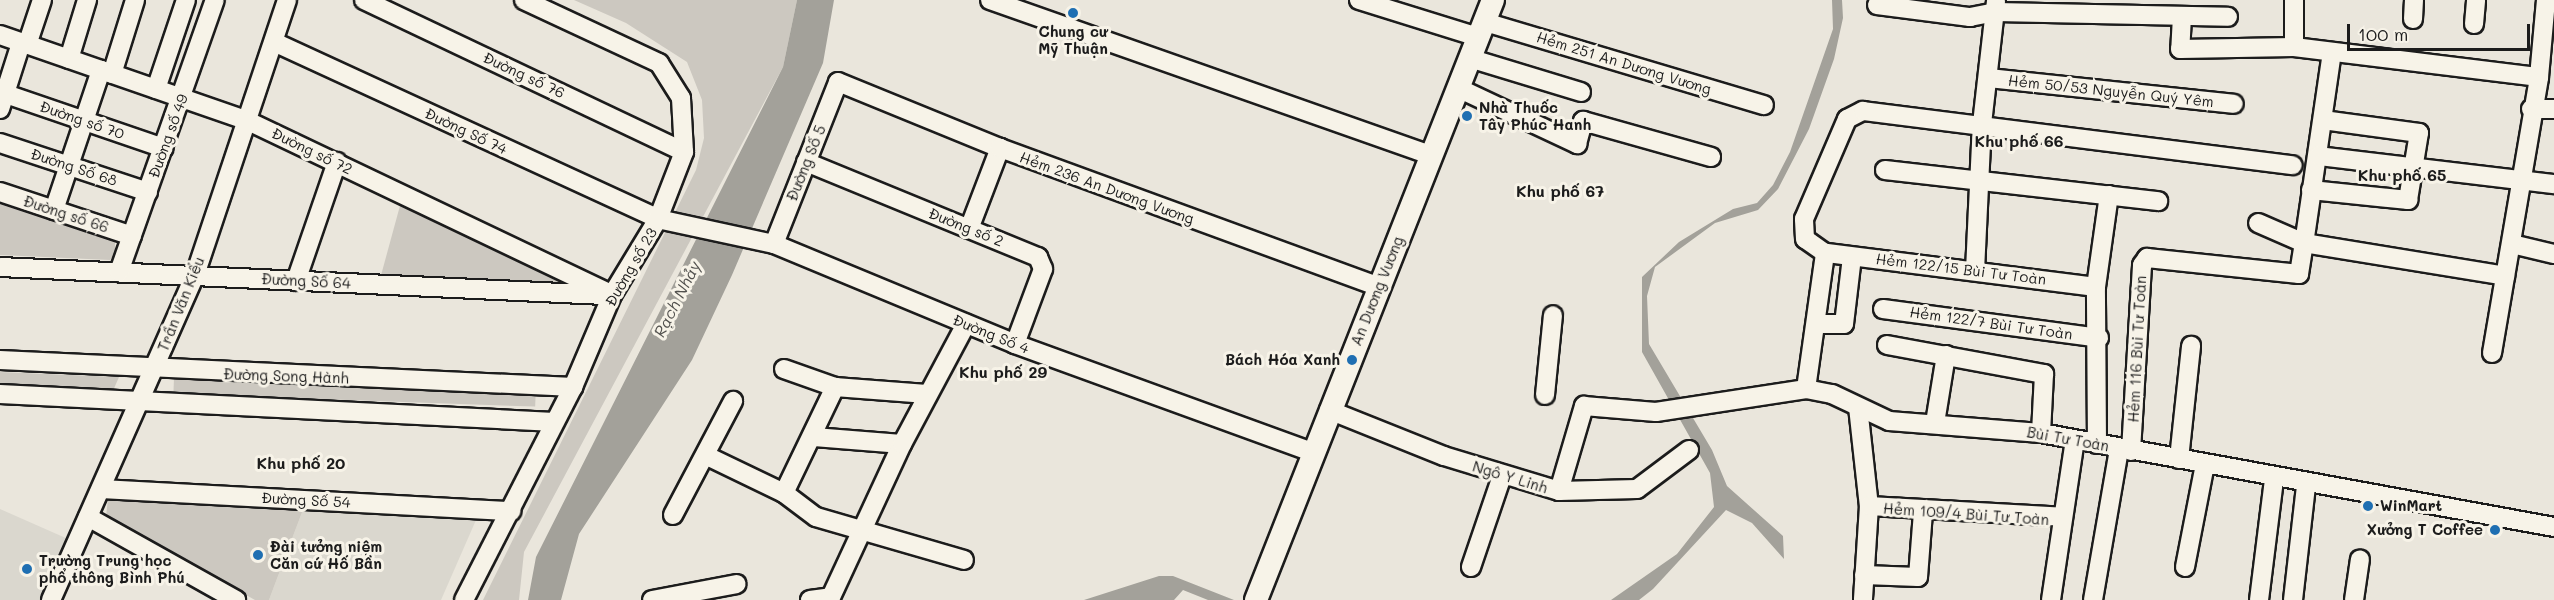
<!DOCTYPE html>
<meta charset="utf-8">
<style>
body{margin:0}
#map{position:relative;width:2554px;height:600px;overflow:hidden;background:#eae6dc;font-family:Mali,sans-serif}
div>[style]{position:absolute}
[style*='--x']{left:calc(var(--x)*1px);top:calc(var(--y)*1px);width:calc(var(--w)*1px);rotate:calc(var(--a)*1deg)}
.built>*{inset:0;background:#dad7ce}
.green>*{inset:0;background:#ccc8c0;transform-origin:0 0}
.water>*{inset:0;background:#a3a19a}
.roads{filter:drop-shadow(2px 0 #1c1c1c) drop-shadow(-2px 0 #1c1c1c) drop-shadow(0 2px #1c1c1c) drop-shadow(0 -2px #1c1c1c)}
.minor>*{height:18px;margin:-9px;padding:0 9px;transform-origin:9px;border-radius:9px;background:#f7f3e8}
.major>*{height:22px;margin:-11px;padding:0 11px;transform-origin:11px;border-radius:11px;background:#f7f3e8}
.dots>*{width:16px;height:16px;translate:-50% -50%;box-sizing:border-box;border:3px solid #f7f3e8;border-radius:50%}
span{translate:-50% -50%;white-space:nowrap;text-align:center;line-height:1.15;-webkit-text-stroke:6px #f7f3e8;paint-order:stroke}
.poi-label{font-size:15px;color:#1c1c1c;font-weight:700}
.left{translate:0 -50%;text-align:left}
.right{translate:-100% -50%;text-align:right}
.street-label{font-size:15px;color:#1c1c1c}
.neighbourhood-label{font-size:16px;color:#1c1c1c;font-weight:700}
.water-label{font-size:16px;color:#52514e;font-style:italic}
.scale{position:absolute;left:2347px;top:24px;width:183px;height:27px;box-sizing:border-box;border:3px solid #1c1c1c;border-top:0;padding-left:8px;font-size:18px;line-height:21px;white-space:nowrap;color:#1c1c1c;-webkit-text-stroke:4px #f7f3e8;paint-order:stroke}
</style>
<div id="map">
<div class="built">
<div style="clip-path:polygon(304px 507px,476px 520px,441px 600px,269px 600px)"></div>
<div style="clip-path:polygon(0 509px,68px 539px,40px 600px,0 600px)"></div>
</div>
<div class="green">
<div style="clip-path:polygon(574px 0,797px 0,783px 67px,524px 552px,519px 600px,483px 600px,696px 170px,704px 138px,702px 100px,687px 62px,626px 23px)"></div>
<div style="clip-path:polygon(0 198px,115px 237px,115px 255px,110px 260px,0 255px)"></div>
<div style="clip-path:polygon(401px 202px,558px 281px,557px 289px,380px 279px)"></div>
<div style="clip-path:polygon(0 372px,119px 377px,112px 393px,0 386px)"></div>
<div style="left:174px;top:377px;width:362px;height:17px;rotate:2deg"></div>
<div style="clip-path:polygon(108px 498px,304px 507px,269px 600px,255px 600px,106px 517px)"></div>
</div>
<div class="water">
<div style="clip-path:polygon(797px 0,834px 0,823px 63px,732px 275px,692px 360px,579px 534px,561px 600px,528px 600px,536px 557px,783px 67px)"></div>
<div style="clip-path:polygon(1832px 0,1842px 0,1843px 18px,1834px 59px,1809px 129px,1778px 189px,1758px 210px,1715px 223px,1655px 267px,1647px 296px,1649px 344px,1712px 450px,1727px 486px,1783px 536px,1784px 559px,1752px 523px,1726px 510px,1653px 589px,1639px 600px,1611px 600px,1677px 554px,1714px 507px,1710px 473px,1642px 352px,1642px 277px,1679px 242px,1733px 209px,1757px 203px,1773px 185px,1790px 152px,1833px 29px)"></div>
<div style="clip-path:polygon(1159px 576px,1173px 576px,1234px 600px,1208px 600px,1183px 590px,1174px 600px,1084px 600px)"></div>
</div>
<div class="roads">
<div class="minor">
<div style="--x:364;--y:0;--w:354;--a:25.4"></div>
<div style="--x:990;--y:0;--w:469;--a:19.4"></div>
<div style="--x:1359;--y:0;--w:125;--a:17.3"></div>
<div style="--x:1877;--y:5;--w:94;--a:7.4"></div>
<div style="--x:1970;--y:17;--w:26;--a:-11"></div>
<div style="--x:1996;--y:12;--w:232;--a:1.2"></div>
<div style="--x:2182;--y:16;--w:33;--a:93"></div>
<div style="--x:2180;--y:49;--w:114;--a:-1"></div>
<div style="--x:2294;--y:47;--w:247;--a:7"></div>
<div style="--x:2413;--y:19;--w:19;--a:-87"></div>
<div style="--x:1485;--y:22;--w:291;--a:16.6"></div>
<div style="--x:2474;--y:24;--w:24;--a:-85"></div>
<div style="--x:0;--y:35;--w:262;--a:19.1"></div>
<div style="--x:248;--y:121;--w:403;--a:25.5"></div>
<div style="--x:274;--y:42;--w:423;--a:24.7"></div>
<div style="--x:658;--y:219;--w:119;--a:12.2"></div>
<div style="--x:774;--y:244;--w:261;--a:22.5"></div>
<div style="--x:1015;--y:344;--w:316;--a:20"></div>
<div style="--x:27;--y:45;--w:47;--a:-71.6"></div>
<div style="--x:2294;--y:47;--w:47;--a:-90"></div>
<div style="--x:2332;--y:52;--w:193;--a:98.3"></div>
<div style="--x:2304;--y:243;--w:204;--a:9.3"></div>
<div style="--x:1469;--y:58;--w:117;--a:16.9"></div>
<div style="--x:69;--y:59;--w:62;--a:-73"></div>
<div style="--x:112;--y:74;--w:77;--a:-72.7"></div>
<div style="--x:1988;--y:78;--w:247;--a:6"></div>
<div style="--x:1458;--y:88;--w:132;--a:25.2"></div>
<div style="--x:1577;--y:144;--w:24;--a:-75"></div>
<div style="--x:1583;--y:121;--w:133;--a:15.7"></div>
<div style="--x:156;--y:89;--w:94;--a:-71.4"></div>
<div style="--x:0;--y:92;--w:173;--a:18.9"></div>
<div style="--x:0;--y:109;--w:69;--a:-72.3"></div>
<div style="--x:2531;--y:109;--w:23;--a:0"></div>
<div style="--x:0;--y:143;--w:156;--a:18.3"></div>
<div style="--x:2318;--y:156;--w:238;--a:6.8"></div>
<div style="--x:806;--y:162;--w:251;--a:22.3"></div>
<div style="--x:1038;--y:257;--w:13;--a:67"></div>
<div style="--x:1043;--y:269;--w:80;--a:110.5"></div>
<div style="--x:1885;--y:170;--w:275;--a:6.5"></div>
<div style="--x:2311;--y:190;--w:98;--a:5.9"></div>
<div style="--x:2408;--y:200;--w:68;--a:-80.7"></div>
<div style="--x:2419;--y:133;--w:97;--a:-172.3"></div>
<div style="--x:0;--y:192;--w:139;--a:18.4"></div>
<div style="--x:54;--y:210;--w:148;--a:-71.4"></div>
<div style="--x:969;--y:229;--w:87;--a:-69.1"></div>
<div style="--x:774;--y:244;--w:174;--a:-68.4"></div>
<div style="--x:838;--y:82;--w:175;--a:22.2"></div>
<div style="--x:1000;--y:148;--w:404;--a:20.1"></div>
<div style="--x:2512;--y:244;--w:43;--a:13.4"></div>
<div style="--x:0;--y:267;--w:605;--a:2.65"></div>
<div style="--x:1975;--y:271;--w:147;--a:-87.3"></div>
<div style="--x:1982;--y:124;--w:124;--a:-83.5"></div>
<div style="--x:119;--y:272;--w:288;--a:-70.6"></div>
<div style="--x:296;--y:281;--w:126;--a:-71"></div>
<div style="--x:2096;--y:287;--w:273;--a:-172.8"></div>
<div style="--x:1825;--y:253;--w:24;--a:-145"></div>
<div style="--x:1805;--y:239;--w:20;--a:-93"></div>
<div style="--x:1804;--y:219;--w:109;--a:-66.7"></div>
<div style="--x:1847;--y:119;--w:18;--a:-27"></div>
<div style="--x:1863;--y:111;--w:433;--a:7.2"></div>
<div style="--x:1883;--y:309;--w:218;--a:7.6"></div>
<div style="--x:1817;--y:324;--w:27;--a:0"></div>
<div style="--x:1844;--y:324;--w:67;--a:-83.2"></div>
<div style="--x:1887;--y:345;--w:160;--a:10.5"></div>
<div style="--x:2044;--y:374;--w:59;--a:92.9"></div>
<div style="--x:2492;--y:353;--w:280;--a:-80.3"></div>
<div style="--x:2539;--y:77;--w:77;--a:-84.8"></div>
<div style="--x:0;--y:360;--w:574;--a:2.7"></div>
<div style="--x:784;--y:369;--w:54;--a:19.4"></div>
<div style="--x:835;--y:387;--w:92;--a:4.4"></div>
<div style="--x:1806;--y:389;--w:137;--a:-82"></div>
<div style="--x:0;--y:394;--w:555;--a:2.89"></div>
<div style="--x:1545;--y:395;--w:80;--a:-84.3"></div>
<div style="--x:1858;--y:407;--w:100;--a:83.7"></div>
<div style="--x:1869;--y:506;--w:94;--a:93.7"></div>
<div style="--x:1329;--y:410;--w:124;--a:21.8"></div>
<div style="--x:1444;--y:456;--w:120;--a:16.9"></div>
<div style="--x:1559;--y:491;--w:78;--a:-1.5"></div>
<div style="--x:1637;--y:489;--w:65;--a:-36.9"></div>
<div style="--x:1935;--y:423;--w:69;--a:-80.8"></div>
<div style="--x:814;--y:437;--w:88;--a:4.5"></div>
<div style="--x:2097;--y:444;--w:157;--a:-90.4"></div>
<div style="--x:2096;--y:287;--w:93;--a:-82"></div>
<div style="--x:2131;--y:451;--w:186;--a:-86.6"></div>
<div style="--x:2142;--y:265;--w:9;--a:-54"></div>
<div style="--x:2147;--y:258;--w:153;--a:6"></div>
<div style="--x:2299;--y:274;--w:31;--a:-81"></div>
<div style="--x:2304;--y:243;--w:50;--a:-156.5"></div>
<div style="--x:707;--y:456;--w:85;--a:25.7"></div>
<div style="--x:784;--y:493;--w:40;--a:37"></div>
<div style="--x:816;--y:517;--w:154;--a:16.2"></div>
<div style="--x:2179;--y:459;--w:114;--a:-83.9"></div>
<div style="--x:101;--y:489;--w:411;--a:3.1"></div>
<div style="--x:1559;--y:491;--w:89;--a:-73.6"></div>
<div style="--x:1584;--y:406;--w:72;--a:4.8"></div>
<div style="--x:1656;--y:412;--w:152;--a:-8.7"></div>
<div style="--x:1806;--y:389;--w:26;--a:11"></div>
<div style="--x:1832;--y:394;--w:63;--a:25.3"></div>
<div style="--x:1889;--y:421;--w:152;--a:4.5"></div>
<div style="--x:2041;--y:433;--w:522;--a:10.38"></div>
<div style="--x:784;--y:493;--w:118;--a:-64.3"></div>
<div style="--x:1869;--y:506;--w:194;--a:3.2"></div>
<div style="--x:673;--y:515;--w:129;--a:-62.2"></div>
<div style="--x:88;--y:517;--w:170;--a:29.3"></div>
<div style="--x:1471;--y:567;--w:96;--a:-71.2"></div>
<div style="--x:2185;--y:567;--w:105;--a:-79"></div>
<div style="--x:1864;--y:575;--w:54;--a:2.1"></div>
<div style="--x:1918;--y:577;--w:65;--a:-85.6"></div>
<div style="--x:51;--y:600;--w:355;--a:-66.1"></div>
<div style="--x:195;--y:275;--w:290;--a:-71.5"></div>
<div style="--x:464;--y:600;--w:239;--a:-62.9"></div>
<div style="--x:573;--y:387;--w:100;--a:-67"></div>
<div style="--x:612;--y:295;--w:89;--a:-58.8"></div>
<div style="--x:658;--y:219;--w:72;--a:-68.8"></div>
<div style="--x:684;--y:152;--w:54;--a:-93.2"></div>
<div style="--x:681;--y:98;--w:41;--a:-122.2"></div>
<div style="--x:659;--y:63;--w:149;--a:-155"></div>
<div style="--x:652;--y:600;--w:86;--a:-10.7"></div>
<div style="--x:810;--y:600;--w:21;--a:-8"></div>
<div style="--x:831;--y:597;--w:169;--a:-65.1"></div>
<div style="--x:902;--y:444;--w:136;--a:-61.9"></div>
<div style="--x:2051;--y:600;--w:162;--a:-81.5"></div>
<div style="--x:2093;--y:600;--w:153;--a:-80.2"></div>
<div style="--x:2259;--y:600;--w:121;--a:-82.9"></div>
<div style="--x:2293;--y:600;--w:115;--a:-83.5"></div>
<div style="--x:2354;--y:600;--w:41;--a:-81.7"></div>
</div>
<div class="major">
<div style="--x:1256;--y:600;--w:645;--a:-68.45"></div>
</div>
</div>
<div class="dots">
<div style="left:1073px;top:13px;background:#1f6fb2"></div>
<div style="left:1467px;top:116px;background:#1f6fb2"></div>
<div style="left:1352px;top:360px;background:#1f6fb2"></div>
<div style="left:2368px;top:506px;background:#1f6fb2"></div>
<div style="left:2495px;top:530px;background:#1f6fb2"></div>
<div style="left:258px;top:555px;background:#1f6fb2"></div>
<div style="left:27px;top:569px;background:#1f6fb2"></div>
</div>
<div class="poi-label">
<span style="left:1073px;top:40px">Chung cư<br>Mỹ Thuận</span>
<span class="left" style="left:1479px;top:116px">Nhà Thuốc<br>Tây Phúc Hanh</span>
<span class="right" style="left:1340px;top:360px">Bách Hóa Xanh</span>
<span class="left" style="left:2380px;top:506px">WinMart</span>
<span class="right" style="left:2483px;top:530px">Xưởng T Coffee</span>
<span class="left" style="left:270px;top:555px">Đài tưởng niệm<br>Căn cứ Hố Bần</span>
<span class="left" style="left:39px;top:569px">Trường Trung học<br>phổ thông Bình Phú</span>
</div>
<div class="street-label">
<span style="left:1624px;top:63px;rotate:17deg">Hẻm 251 An Dương Vương</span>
<span style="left:524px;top:75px;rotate:25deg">Đường số 76</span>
<span style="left:2111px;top:91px;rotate:6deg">Hẻm 50/53 Nguyễn Quý Yêm</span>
<span style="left:82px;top:120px;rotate:19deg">Đường số 70</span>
<span style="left:466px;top:131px;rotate:25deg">Đường Số 74</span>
<span style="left:168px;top:136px;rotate:-70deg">Đường số 49</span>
<span style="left:312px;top:151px;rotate:26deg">Đường số 72</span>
<span style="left:806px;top:163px;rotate:-68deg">Đường Số 5</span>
<span style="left:74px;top:167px;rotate:18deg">Đường Số 68</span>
<span style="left:1107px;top:188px;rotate:20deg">Hẻm 236 An Dương Vương</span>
<span style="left:66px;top:214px;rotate:18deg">Đường số 66</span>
<span style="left:966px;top:227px;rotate:22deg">Đường số 2</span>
<span style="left:631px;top:267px;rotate:-60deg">Đường số 23</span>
<span style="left:1961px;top:269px;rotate:7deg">Hẻm 122/15 Bùi Tư Toàn</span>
<span style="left:306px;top:281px;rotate:3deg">Đường Số 64</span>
<span style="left:1377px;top:291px;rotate:-68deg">An Dương Vương</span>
<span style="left:181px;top:304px;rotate:-68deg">Trần Văn Kiểu</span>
<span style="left:1991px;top:323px;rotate:8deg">Hẻm 122/7 Bùi Tư Toàn</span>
<span style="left:991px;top:334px;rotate:22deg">Đường Số 4</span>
<span style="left:2137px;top:349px;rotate:-87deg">Hẻm 116 Bùi Tư Toàn</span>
<span style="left:286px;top:376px;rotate:2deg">Đường Song Hành</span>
<span style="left:2068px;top:439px;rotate:10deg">Bùi Tư Toàn</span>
<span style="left:1510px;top:477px;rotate:17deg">Ngô Y Linh</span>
<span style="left:306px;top:500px;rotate:3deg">Đường Số 54</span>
<span style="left:1966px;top:514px;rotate:4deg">Hẻm 109/4 Bùi Tư Toàn</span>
</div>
<div class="neighbourhood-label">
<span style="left:2019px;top:141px">Khu phố 66</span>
<span style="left:2402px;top:175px">Khu phố 65</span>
<span style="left:1560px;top:191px">Khu phố 67</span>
<span style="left:1003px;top:372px">Khu phố 29</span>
<span style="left:301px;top:463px">Khu phố 20</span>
</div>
<div class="water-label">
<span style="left:677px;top:299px;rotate:-63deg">Rạch Nhảy</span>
</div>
<div class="scale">100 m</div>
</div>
